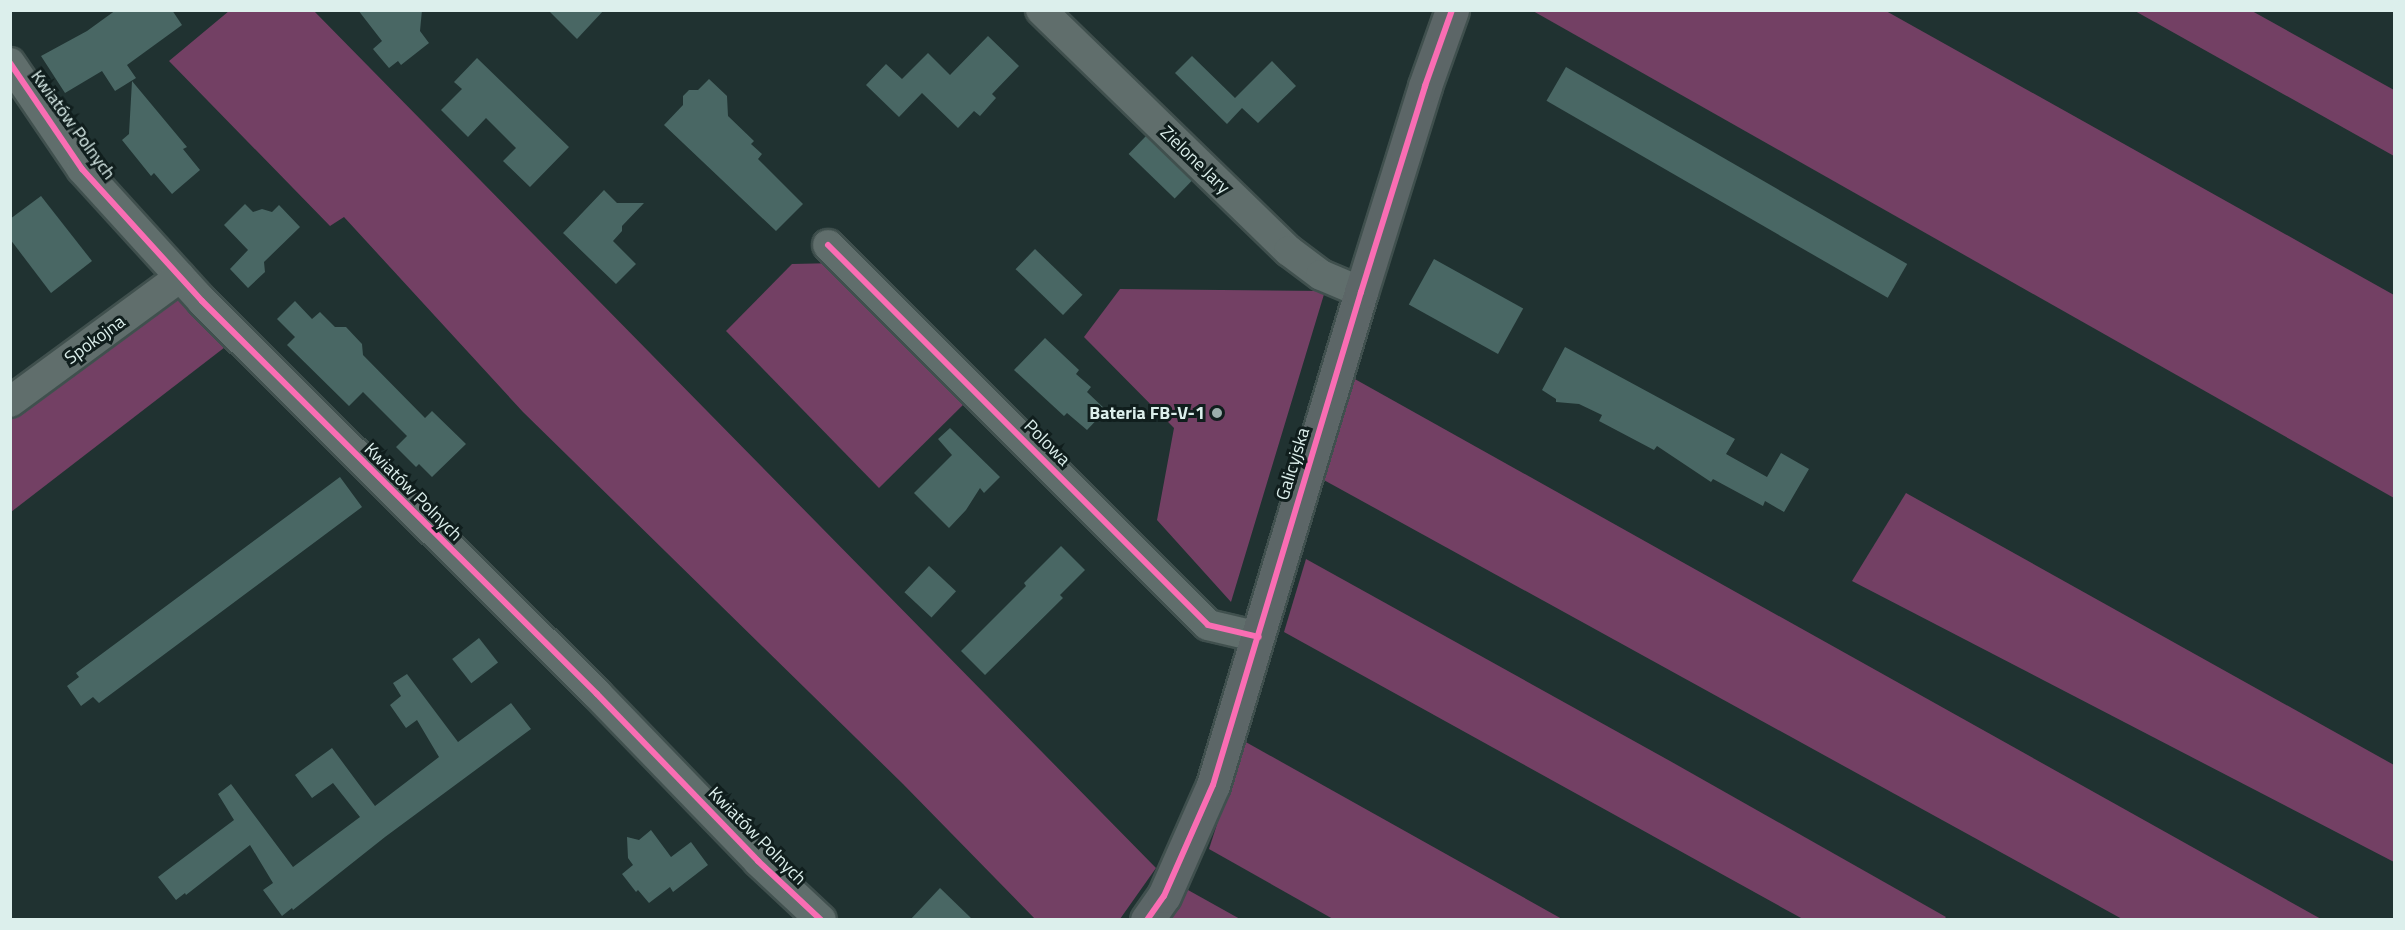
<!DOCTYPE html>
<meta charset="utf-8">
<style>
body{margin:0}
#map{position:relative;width:2405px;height:930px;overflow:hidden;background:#203231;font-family:"Titillium Web",sans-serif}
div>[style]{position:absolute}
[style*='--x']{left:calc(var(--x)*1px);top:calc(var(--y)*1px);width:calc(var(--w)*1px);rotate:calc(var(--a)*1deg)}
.green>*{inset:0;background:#734064}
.building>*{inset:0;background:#496764;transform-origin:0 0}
.roads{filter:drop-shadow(2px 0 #40504e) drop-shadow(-2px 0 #40504e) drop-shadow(0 2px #40504e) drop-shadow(0 -2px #40504e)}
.street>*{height:30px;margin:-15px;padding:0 15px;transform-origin:15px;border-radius:15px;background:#606e6c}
.secondary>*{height:33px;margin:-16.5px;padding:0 16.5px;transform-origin:16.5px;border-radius:16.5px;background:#5c6667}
.cycleway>*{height:6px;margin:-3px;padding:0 3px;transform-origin:3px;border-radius:3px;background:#f96db3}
.dots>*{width:16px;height:16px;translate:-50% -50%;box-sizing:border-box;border:3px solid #101e1d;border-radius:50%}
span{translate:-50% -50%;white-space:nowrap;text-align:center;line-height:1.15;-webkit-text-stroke:6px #101e1d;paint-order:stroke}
.street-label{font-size:18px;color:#dcefec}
.poi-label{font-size:18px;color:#dcefec;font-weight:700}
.right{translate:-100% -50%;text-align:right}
.frame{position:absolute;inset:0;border:12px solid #dcefec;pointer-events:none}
</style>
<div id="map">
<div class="green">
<div style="clip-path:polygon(229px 11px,314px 11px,1156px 868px,1120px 919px,1035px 919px,903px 784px,523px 412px,344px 217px,330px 226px,169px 61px)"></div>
<div style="clip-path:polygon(1533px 11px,1886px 11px,2394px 295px,2394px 498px)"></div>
<div style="clip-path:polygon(2135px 11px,2252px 11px,2394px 90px,2394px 156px)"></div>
<div style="clip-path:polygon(837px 263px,970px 398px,879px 488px,726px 331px,792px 264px)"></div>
<div style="clip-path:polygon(1120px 289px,1325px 291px,1231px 602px,1157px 520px,1174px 428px,1084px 337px)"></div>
<div style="clip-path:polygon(181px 291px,229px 344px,11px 512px,11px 415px)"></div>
<div style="clip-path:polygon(1353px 378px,2321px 919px,2122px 919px,1322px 479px)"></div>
<div style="clip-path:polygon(1906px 493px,2394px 765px,2394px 862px,1852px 581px)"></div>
<div style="clip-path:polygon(1306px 559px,1670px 761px,1946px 917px,1943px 920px,1803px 919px,1284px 632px)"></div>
<div style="clip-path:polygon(1244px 741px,1562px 919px,1333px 919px,1209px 849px)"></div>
<div style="clip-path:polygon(1188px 890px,1240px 919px,1170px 919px)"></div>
</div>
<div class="building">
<div style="clip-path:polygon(116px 10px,172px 10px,182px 25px,127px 65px,136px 78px,115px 91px,102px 71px,65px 93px,41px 56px,87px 31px)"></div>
<div style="clip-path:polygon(358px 10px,422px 10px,420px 31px,429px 43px,401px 65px,398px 61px,389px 68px,373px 49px,382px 41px)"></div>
<div style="clip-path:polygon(548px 10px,604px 10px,577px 39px)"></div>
<div style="clip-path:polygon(988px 36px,1019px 66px,992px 94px,996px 98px,980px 116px,974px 111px,958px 128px,922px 93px,899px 117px,866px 85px,886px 64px,902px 79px,928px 53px,950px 75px)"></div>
<div style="clip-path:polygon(1192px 56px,1235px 98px,1272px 61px,1296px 86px,1258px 123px,1242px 108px,1227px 124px,1175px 73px)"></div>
<div style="clip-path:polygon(477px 58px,569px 147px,530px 187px,503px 161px,516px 148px,486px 118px,468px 137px,441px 110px,462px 89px,454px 82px)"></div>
<div style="left:1566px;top:67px;width:394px;height:39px;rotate:30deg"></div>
<div style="clip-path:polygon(709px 79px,727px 96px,728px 116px,754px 141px,751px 144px,762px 154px,758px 159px,803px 204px,776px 231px,664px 125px,683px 105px,683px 96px,689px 90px,698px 90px)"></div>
<div style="clip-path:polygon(132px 81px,187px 147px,183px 149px,200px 170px,172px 194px,154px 173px,151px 176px,122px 140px,129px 134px)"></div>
<div style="left:1146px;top:136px;width:64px;height:25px;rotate:44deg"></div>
<div style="clip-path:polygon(604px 190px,617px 203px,644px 203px,622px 226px,622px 231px,613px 241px,636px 264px,616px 284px,563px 233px)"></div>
<div style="clip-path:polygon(41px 196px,92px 261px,51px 293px,10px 239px,10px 219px)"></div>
<div style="clip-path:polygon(245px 204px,253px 212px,262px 209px,272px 212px,279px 205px,300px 227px,264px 262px,265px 272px,248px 288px,230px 269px,248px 250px,224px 225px)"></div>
<div style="left:1035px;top:249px;width:66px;height:28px;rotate:44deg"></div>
<div style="left:1434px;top:259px;width:102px;height:52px;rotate:29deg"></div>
<div style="clip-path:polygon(295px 301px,312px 319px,320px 312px,335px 327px,346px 327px,362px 344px,363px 355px,425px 418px,432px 411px,466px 444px,432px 477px,419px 464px,416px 467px,396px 447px,407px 436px,363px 392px,349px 406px,287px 345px,295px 337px,277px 319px)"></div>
<div style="clip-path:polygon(1045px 338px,1079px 370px,1076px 374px,1091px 387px,1087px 392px,1106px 410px,1087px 430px,1067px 413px,1064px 416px,1014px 370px)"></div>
<div style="clip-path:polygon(1565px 347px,1735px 439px,1726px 454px,1767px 477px,1781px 453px,1809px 469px,1784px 512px,1765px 501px,1763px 506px,1713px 479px,1711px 482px,1657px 446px,1654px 450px,1599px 421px,1602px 415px,1579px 404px,1556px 402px,1556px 399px,1542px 390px)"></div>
<div style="clip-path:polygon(950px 428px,1000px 477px,984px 493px,980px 488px,966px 510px,949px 528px,914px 493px,952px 455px,938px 439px)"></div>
<div style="clip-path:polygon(340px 477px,362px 507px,99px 703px,93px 697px,81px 706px,67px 686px,79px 677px,76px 673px)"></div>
<div style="clip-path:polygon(1061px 546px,1085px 570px,1060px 595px,1063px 598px,985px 675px,961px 651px,1026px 586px,1024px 583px)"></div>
<div style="left:929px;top:566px;width:37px;height:36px;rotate:43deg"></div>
<div style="left:479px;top:638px;width:31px;height:34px;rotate:52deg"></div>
<div style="clip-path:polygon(407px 674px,458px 742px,511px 703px,531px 729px,385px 837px,293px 910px,292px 908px,282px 916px,263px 890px,273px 883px,250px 845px,186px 895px,185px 893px,176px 900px,158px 877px,234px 820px,218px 794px,231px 784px,293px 867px,360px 817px,333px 783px,312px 798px,295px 775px,332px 748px,375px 806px,439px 757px,417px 720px,406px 728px,390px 705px,401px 696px,393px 683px)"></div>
<div style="clip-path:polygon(651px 830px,671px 857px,691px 842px,708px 865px,673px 892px,670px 887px,649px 903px,638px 890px,636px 892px,622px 874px,633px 865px,628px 858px,627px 837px,639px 840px)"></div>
<div style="clip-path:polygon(940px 888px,973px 920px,910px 920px)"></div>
</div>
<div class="roads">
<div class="street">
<div style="--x:1041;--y:10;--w:346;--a:44.2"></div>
<div style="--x:1289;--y:251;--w:40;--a:37"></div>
<div style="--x:1321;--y:275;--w:43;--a:23"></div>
<div style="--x:10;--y:63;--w:128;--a:55.8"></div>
<div style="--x:82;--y:169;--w:178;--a:47.7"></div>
<div style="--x:202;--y:301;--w:557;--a:44.85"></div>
<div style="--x:597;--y:694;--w:232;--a:46"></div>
<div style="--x:758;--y:861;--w:86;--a:43.1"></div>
<div style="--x:828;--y:245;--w:537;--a:45"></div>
<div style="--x:1208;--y:625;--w:52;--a:13.2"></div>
<div style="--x:10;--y:402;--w:211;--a:-36.3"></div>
</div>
<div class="secondary">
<div style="--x:1147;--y:920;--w:29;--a:-55"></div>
<div style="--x:1164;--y:896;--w:121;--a:-66.2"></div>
<div style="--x:1213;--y:785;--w:515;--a:-73.29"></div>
<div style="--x:1361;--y:292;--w:216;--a:-72.7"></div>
<div style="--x:1425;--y:86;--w:81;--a:-70.4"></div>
</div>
</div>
<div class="cycleway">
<div style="--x:10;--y:63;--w:128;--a:55.8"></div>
<div style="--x:82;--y:169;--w:178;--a:47.7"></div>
<div style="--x:202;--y:301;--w:557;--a:44.85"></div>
<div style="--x:597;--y:694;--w:232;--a:46"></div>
<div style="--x:758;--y:861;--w:86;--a:43.1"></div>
<div style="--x:828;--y:245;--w:537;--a:45"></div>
<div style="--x:1208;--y:625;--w:52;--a:13.2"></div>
<div style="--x:1147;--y:920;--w:29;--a:-55"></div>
<div style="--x:1164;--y:896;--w:121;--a:-66.2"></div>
<div style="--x:1213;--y:785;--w:515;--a:-73.29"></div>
<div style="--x:1361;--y:292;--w:216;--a:-72.7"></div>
<div style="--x:1425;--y:86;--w:81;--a:-70.4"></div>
</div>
<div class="dots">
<div style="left:1217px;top:413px;background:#9aadab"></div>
</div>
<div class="street-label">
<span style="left:73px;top:125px;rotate:54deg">Kwiatów Polnych</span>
<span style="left:1195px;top:160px;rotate:44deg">Zielone Jary</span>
<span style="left:95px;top:340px;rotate:-36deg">Spokojna</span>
<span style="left:1047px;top:443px;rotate:45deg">Polowa</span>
<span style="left:1293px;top:464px;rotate:-73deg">Galicyjska</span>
<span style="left:413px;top:492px;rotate:45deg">Kwiatów Polnych</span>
<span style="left:757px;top:836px;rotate:45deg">Kwiatów Polnych</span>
</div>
<div class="poi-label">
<span class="right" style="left:1205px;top:413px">Bateria FB-V-1</span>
</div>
<div class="frame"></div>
</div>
